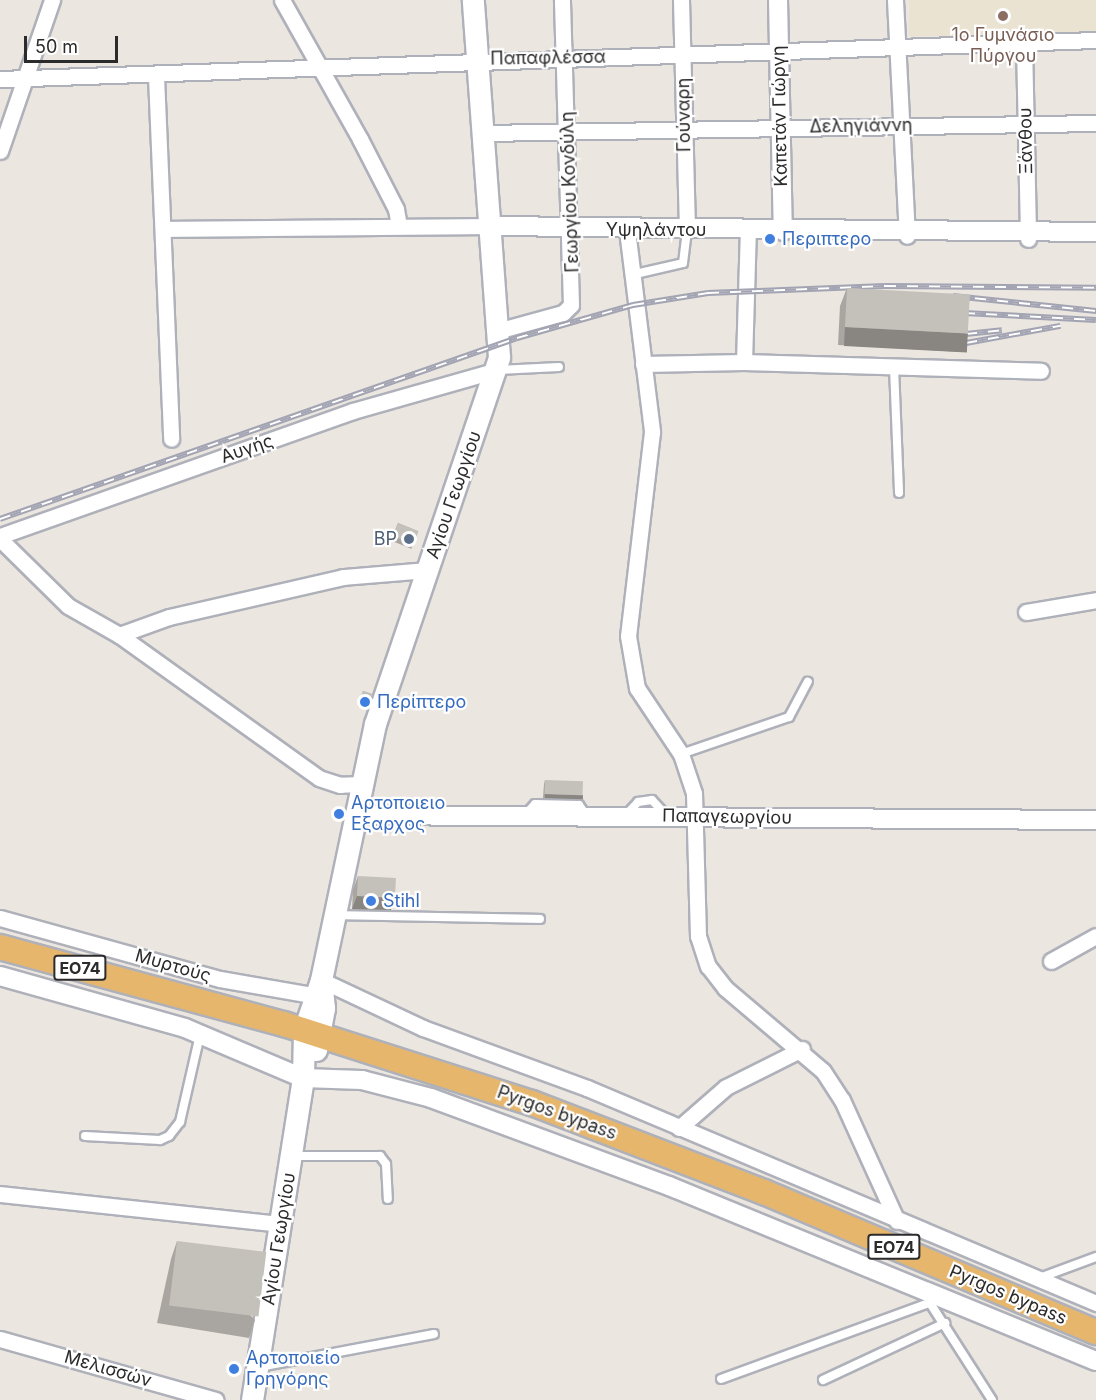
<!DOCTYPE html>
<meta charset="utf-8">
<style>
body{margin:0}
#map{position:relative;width:1096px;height:1400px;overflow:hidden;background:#ebe6df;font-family:Inter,sans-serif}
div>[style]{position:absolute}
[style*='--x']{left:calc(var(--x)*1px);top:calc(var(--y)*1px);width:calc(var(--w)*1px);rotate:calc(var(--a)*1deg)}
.education>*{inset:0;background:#ebe3d1;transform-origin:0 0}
.roads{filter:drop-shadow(2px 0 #afb1ba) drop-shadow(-2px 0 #afb1ba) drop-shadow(0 2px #afb1ba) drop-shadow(0 -2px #afb1ba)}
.service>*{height:8px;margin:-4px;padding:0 4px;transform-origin:4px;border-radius:4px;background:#fff}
.minor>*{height:15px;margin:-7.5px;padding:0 7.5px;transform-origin:7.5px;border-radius:7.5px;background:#fff}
.tertiary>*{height:18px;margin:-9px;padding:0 9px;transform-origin:9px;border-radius:9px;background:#fff}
.secondary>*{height:21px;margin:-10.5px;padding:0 10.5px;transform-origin:10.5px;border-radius:10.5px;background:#fff}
.trunk>*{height:24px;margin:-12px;padding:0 12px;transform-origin:12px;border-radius:12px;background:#e6b66c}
.rail>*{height:6px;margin-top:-3px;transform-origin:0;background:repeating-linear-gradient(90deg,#fff 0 11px,#a2a4b3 0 22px);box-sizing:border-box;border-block:2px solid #a2a4b3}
.wall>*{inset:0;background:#a9a5a0;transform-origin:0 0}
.shaded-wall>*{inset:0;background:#898682;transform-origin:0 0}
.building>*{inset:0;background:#c4c0ba;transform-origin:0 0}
.dots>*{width:16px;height:16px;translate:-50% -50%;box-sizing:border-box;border:3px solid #fff;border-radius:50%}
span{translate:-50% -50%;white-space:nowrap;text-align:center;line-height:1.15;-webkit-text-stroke:4.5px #fff;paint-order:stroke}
.shield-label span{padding:2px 4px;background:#fff;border:2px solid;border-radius:4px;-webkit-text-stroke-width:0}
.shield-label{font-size:16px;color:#2b2b2b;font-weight:700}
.education-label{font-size:18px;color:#785e54}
.street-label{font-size:18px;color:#2b2b2b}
.shop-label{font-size:18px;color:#366cbe}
.left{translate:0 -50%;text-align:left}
.service-label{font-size:18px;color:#4e5e75}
.right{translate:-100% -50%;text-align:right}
.scale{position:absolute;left:24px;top:36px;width:94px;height:27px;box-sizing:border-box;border:3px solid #2b2b2b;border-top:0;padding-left:8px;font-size:18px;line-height:21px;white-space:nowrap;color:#2b2b2b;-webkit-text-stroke:4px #fff;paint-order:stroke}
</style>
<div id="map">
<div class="education">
<div style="left:909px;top:0;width:187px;height:36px"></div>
</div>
<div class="roads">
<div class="service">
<div style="--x:631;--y:275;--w:53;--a:-13"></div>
<div style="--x:683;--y:263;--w:33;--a:-83"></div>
<div style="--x:894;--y:367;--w:126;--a:87.7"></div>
<div style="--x:498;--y:370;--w:61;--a:-2.8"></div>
<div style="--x:681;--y:754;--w:114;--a:-18.9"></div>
<div style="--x:789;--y:717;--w:40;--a:-62"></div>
<div style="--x:526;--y:814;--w:13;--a:-48"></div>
<div style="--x:535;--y:804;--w:44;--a:1.3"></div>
<div style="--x:579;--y:805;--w:12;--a:55"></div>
<div style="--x:625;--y:816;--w:19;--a:-47"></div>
<div style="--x:638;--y:802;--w:14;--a:-8"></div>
<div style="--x:652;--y:800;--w:21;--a:47"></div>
<div style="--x:335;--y:915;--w:205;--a:1.1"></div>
<div style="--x:85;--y:1136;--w:75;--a:3.1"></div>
<div style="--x:160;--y:1140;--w:10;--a:-24"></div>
<div style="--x:169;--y:1136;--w:18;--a:-52"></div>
<div style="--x:180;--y:1122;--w:89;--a:-77.1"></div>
<div style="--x:293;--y:1156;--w:87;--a:0"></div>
<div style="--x:380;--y:1156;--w:10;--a:53"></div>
<div style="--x:386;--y:1164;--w:35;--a:87"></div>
<div style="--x:1039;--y:1278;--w:61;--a:-20.2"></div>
<div style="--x:930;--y:1303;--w:115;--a:57.4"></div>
<div style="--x:259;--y:1367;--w:178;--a:-10.7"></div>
<div style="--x:721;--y:1379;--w:233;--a:-20.1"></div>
<div style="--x:823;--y:1380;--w:135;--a:-25"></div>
</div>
<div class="minor">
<div style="--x:282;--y:0;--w:159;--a:60.7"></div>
<div style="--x:360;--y:139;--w:79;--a:62.8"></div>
<div style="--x:396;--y:209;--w:17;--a:80"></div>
<div style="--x:681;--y:0;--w:230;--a:88.5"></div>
<div style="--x:895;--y:0;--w:236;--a:87.1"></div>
<div style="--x:1024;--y:43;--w:196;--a:88.8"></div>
<div style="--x:156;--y:76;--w:363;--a:87.6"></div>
<div style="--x:0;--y:79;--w:1097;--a:-2.04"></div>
<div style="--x:482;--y:133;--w:614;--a:-0.93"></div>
<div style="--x:0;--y:151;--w:160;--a:-71"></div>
<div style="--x:163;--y:229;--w:323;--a:-0.5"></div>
<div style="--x:627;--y:230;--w:204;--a:82.9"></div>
<div style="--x:652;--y:432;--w:205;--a:96.7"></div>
<div style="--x:628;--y:636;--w:53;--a:80.2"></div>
<div style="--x:637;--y:688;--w:79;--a:56.3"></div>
<div style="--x:681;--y:754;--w:41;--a:71.6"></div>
<div style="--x:694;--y:793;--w:143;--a:88.4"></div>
<div style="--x:698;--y:936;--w:32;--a:72"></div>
<div style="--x:708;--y:966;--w:28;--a:52"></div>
<div style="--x:725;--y:988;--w:128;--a:40.3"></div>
<div style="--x:823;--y:1071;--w:35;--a:57"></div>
<div style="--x:842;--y:1100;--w:133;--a:65.6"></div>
<div style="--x:497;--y:331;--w:68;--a:-15.3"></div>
<div style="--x:563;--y:313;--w:11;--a:-45"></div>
<div style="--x:571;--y:305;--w:305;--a:-91.7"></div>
<div style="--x:744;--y:362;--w:297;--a:1.7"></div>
<div style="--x:643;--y:364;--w:101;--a:-1.1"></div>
<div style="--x:744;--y:362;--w:131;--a:-88.3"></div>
<div style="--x:0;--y:536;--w:374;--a:-19.5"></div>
<div style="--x:353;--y:411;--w:150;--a:-15.9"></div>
<div style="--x:0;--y:539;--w:95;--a:44.6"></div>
<div style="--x:68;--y:606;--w:59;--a:29.6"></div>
<div style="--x:1026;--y:612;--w:71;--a:-9.7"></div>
<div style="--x:363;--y:784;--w:23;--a:178"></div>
<div style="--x:340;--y:785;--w:22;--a:-162"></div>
<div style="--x:319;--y:778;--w:246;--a:-144.4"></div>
<div style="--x:119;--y:635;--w:53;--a:-19.8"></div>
<div style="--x:169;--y:617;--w:179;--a:-12.9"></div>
<div style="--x:343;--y:577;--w:86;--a:-4.7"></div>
<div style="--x:0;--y:918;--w:228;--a:15.5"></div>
<div style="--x:220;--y:979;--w:93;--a:9.9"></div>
<div style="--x:1051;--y:961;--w:51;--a:-29.1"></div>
<div style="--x:321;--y:980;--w:113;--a:25.2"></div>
<div style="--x:423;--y:1028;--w:175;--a:20.1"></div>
<div style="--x:587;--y:1088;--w:553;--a:22.9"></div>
<div style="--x:679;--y:1128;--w:62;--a:-41.1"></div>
<div style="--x:726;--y:1087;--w:85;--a:-26.6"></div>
<div style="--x:0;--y:1194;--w:283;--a:6.1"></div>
<div style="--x:0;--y:1339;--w:224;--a:15.8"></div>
</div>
<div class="tertiary">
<div style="--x:778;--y:0;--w:231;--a:88.8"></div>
<div style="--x:486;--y:226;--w:610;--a:0.56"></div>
<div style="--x:357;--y:815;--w:739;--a:0.39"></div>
<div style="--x:0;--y:976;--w:192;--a:15.7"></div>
<div style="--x:185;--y:1028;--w:128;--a:23"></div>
<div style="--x:303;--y:1078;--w:59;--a:1.9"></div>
<div style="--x:362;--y:1080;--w:71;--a:14.6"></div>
<div style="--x:431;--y:1098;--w:254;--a:20.3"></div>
<div style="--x:669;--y:1186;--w:461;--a:22.3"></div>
</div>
<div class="secondary">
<div style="--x:316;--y:1050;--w:43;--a:-79.2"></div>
<div style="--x:324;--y:1008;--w:27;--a:-96"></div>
<div style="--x:252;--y:1400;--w:326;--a:-81"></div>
<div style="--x:303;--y:1078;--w:48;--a:-88.8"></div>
<div style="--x:304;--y:1030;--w:53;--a:-71.2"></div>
<div style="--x:321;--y:980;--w:262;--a:-78.1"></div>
<div style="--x:375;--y:724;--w:387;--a:-71.3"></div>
<div style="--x:499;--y:357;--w:358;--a:-94.2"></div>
</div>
<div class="trunk">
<div style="--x:0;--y:947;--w:294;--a:15.2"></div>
<div style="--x:284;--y:1024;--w:260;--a:17.7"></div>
<div style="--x:532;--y:1103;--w:248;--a:21"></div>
<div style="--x:764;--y:1192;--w:360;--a:22.9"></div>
</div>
</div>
<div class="rail">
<div style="--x:953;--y:296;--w:144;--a:6"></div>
<div style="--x:964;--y:313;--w:132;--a:3"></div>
<div style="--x:966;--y:334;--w:36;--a:-6"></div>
<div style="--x:966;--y:343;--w:96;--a:-10.3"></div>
<div style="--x:0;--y:519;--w:548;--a:-19.29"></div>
<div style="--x:517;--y:338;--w:121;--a:-15.9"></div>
<div style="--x:633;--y:305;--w:76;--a:-9.1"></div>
<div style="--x:708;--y:293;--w:177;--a:-2.3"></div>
<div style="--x:885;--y:286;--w:211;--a:0.5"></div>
</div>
<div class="wall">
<div style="clip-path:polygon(847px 288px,968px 334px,962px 352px,838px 345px,840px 306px)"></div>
<div style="left:398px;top:523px;width:22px;height:19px;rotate:22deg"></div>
<div style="left:363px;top:691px;width:9px;height:16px;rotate:18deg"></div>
<div style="clip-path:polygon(545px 780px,583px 795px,581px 799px,543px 798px,544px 784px)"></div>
<div style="clip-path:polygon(358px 876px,391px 910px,352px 909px,353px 890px)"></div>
<div style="clip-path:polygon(177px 1241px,255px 1320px,249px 1338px,157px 1323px,171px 1259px)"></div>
</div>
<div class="shaded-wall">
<div style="left:845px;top:327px;width:123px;height:19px;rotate:3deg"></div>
<div style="left:545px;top:794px;width:38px;height:4px;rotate:2deg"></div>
<div style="clip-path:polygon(357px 896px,396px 897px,391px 910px,352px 909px)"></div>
</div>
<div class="building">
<div style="left:847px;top:288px;width:123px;height:39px;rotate:3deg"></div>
<div style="left:398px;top:523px;width:22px;height:14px;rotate:22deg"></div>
<div style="left:363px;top:691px;width:9px;height:12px;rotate:18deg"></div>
<div style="left:545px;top:780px;width:38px;height:14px;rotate:2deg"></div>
<div style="left:358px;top:876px;width:38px;height:20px;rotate:3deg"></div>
<div style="left:177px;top:1241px;width:90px;height:65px;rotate:7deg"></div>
</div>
<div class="dots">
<div style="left:1003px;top:16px;background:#8d6e63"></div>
<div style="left:770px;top:239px;background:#3f7fe0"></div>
<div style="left:409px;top:539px;background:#5c6f8a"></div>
<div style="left:365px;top:702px;background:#3f7fe0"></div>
<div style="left:339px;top:814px;background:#3f7fe0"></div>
<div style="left:371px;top:901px;background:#3f7fe0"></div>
<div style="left:234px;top:1369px;background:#3f7fe0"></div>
</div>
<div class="shield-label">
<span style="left:80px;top:968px">ΕΟ74</span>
<span style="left:894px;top:1247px">ΕΟ74</span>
</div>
<div class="education-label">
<span style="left:1003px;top:46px">1ο Γυμνάσιο<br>Πύργου</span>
</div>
<div class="street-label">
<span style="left:548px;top:58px;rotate:-1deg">Παπαφλέσσα</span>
<span style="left:684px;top:115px;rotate:-91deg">Γούναρη</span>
<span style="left:780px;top:116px;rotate:-91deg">Καπετάν Γιώργη</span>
<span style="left:861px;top:126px;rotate:-1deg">Δεληγιάννη</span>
<span style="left:1026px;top:141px;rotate:-91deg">Ξάνθου</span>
<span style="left:570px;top:192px;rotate:-92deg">Γεωργίου Κονδύλη</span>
<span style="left:656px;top:230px">Υψηλάντου</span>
<span style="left:247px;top:449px;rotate:-19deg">Αυγής</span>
<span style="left:454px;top:495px;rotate:-71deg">Αγίου Γεωργίου</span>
<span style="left:727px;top:817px;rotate:1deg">Παπαγεωργίου</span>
<span style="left:173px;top:966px;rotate:16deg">Μυρτούς</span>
<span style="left:557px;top:1113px;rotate:20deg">Pyrgos bypass</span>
<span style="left:279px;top:1239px;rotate:-81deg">Αγίου Γεωργίου</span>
<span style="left:1008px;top:1295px;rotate:23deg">Pyrgos bypass</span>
<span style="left:108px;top:1369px;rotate:16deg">Μελισσών</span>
</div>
<div class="shop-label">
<span class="left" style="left:782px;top:239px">Περιπτερο</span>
<span class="left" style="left:377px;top:702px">Περίπτερο</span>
<span class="left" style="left:351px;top:814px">Αρτοποιειο<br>Εξαρχος</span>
<span class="left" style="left:383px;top:901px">Stihl</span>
<span class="left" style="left:246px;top:1369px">Αρτοποιείο<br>Γρηγόρης</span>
</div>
<div class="service-label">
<span class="right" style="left:397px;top:539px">BP</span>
</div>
<div class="scale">50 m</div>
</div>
